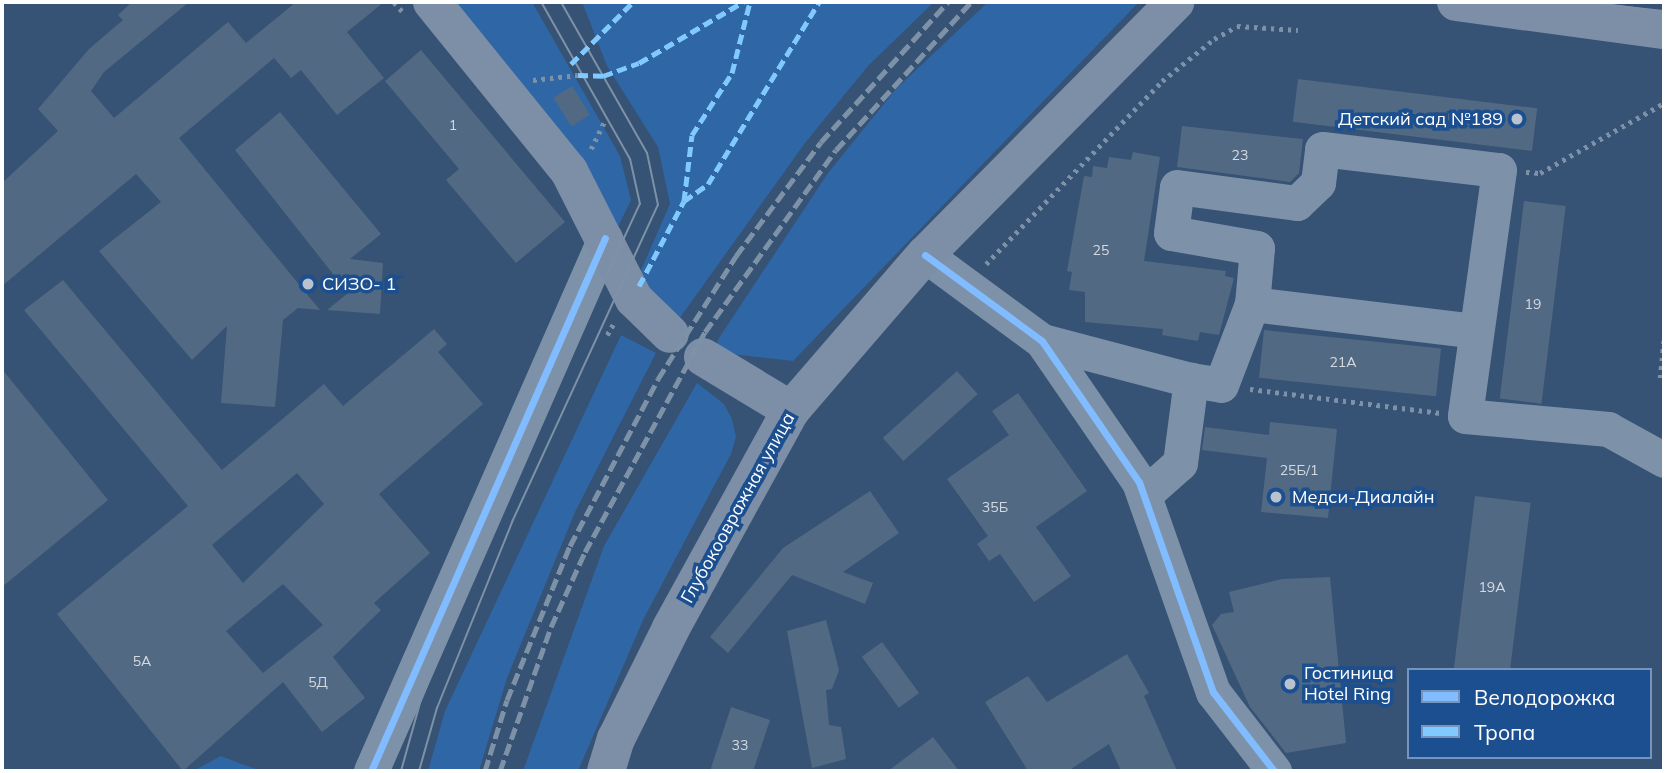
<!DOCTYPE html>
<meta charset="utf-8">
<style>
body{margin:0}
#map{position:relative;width:1666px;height:773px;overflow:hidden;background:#365274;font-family:Mulish,sans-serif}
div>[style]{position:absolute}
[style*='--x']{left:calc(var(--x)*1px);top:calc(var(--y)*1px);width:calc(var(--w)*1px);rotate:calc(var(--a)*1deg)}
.green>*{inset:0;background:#2f66a5}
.building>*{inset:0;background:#526984;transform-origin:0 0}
.path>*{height:4.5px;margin-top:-2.25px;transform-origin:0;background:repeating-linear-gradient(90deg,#7d92a8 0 3.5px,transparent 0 8.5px)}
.minor>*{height:35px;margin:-17.5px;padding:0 17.5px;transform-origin:17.5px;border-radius:17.5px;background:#7d92a8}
.major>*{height:38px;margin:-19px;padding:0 19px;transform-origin:19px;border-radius:19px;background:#7d8ea7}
.tram>*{height:2px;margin:-1px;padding:0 1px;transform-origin:1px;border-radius:1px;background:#7e92a7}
.rail>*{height:5px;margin-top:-2.5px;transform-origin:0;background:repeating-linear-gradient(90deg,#7e92a7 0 12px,transparent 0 17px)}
.quiet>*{height:5px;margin-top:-2.5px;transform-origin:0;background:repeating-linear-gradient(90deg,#80caff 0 10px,transparent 0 15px)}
.cycleway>*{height:7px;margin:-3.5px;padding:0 3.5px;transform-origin:3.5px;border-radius:3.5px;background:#80bcff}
.dots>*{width:19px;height:19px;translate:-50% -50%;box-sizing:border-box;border:4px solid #1b4f8f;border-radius:50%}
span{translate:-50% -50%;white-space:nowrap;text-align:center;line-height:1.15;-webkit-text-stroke:7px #1b4f8f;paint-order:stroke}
.number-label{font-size:14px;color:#d4dae0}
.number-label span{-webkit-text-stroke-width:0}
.poi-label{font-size:18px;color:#fff}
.right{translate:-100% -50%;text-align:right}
.left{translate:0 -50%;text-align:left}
.street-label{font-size:18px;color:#fff}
.frame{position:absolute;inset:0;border:4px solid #fff;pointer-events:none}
.legend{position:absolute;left:1407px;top:668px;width:245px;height:91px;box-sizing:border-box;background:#1b4f8f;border:2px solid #7695bc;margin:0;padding:9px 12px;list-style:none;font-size:21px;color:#fff}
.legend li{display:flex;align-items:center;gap:14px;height:35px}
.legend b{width:35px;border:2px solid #7695bc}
</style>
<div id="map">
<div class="green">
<div style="clip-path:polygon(453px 2px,532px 2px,620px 156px,631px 200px,614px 235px)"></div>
<div style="clip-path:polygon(582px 2px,934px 2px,868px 66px,805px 143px,674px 326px,637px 279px,670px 204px,658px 147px,607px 66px)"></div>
<div style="clip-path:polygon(988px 2px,1139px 2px,793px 361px,720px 353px,717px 341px,828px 173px,896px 89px)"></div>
<div style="clip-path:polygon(621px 335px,656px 353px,575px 512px,507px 678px,479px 771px,428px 771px,445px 711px)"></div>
<div style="clip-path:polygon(697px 383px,724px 404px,732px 419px,736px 437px,731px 454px,644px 618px,578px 771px,523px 771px,604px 546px)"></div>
<div style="clip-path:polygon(221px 756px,239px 763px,262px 771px,193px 771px)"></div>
</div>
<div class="building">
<div style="clip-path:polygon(132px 2px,189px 2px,104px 72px,91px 91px,114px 118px,228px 22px,246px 43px,296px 2px,384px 2px,347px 32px,384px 78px,337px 115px,301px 70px,291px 78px,274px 58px,179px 138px,320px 310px,298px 308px,283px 320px,275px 407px,221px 403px,227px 326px,192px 360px,99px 251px,161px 202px,136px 174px,2px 286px,2px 183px,58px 131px,38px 109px,89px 49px,123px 20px,118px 15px)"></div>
<div style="clip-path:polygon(421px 50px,565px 222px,516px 263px,446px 180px,459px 169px,385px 81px)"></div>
<div style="left:1298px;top:79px;width:241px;height:43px;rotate:7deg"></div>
<div style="left:572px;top:86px;width:34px;height:22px;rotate:58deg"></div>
<div style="clip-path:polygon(280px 112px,381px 234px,350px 259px,383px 263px,380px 314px,327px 310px,348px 293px,235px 150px)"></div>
<div style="clip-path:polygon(1182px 126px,1303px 139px,1299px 173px,1290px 182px,1177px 167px)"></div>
<div style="clip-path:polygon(1133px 152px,1160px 157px,1144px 261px,1226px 271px,1225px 276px,1234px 278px,1219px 335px,1200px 332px,1198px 341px,1162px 335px,1163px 329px,1085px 322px,1085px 292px,1069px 290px,1072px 272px,1067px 271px,1084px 176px,1092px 177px,1093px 166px,1107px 168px,1109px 157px,1131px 160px)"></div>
<div style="left:1524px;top:201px;width:42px;height:199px;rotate:7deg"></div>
<div style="clip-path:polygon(evenodd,63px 280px,222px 470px,324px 384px,343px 406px,434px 329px,447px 344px,438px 352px,483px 404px,379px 494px,430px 553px,374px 603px,381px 610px,333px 657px,365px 698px,322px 732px,283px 682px,183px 771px,57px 614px,188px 506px,24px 310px,63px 280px,297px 473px,324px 504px,243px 583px,212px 545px,297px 473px,63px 280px,283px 584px,323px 625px,263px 673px,226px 631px,283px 584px)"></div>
<div style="left:1264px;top:330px;width:178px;height:48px;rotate:6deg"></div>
<div style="clip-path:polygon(2px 369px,108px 500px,2px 587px)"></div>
<div style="left:957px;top:371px;width:31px;height:100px;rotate:48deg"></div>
<div style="clip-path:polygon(1018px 393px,1087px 491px,1036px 527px,1071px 576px,1034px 602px,1000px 554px,989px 561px,977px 544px,988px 536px,947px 479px,1009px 435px,992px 411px)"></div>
<div style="clip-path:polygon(1270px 422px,1337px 429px,1328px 518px,1261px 512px,1267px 458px,1202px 450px,1205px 427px,1269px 435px)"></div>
<div style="clip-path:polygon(870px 491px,899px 533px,843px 572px,873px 583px,865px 604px,792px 575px,728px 653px,710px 637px,783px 548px)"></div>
<div style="left:1475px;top:496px;width:56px;height:175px;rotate:7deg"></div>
<div style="clip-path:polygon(1330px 577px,1346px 743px,1286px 753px,1250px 707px,1212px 625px,1221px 614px,1234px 612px,1229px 592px,1282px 579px)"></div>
<div style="clip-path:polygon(826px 620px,839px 670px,832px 689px,826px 690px,829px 725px,841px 727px,846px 759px,812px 768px,787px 631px)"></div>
<div style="left:882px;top:642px;width:63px;height:25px;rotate:54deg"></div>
<div style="clip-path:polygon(1127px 654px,1149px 693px,1144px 696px,1177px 771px,1121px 771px,1109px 744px,1068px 771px,1028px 771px,985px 702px,1028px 676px,1047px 702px)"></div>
<div style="clip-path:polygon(731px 707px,770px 720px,753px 771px,710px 771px)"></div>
<div style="clip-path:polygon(933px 737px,959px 771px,888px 771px)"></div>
</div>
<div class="path">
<div style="--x:394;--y:2;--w:15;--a:48"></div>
<div style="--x:533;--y:80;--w:45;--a:-6.3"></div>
<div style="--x:591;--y:149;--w:30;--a:-64"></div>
<div style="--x:1526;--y:172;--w:14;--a:4"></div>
<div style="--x:1540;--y:173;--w:142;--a:-29.4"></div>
<div style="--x:986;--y:264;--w:254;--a:-46.1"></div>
<div style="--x:1162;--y:81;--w:67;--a:-38.9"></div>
<div style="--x:1214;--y:39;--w:26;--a:-29"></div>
<div style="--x:1237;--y:26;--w:61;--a:3.8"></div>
<div style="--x:607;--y:335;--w:16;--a:-60"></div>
<div style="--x:1660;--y:378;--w:41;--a:-84.4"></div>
<div style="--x:1250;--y:389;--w:192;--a:7.2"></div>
</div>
<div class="minor">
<div style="--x:925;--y:255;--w:145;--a:36.3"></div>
<div style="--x:1042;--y:341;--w:171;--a:55.5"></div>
<div style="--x:1139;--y:482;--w:223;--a:70.6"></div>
<div style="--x:1213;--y:692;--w:100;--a:52.3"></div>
<div style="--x:1476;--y:331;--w:226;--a:-173.1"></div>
<div style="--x:1252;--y:304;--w:56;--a:-84.9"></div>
<div style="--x:1257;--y:248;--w:87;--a:-170.1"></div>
<div style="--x:1171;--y:233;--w:46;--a:-82.6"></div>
<div style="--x:1177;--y:187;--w:121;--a:7.6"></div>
<div style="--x:1297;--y:203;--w:29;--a:-44"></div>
<div style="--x:1318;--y:183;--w:34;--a:-83"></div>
<div style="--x:1322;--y:149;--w:178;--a:6.8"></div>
<div style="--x:1499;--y:170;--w:248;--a:97.9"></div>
<div style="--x:1465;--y:416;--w:144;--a:5.2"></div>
<div style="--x:1608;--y:429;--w:64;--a:29"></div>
<div style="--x:1042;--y:341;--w:154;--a:14.7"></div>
<div style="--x:1144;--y:495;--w:48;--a:-41.6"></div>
<div style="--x:1180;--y:463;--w:84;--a:-82.5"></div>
<div style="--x:1191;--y:380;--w:30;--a:9"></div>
<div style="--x:1221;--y:385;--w:87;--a:-69.1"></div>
<div style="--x:371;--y:771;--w:582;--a:-66.3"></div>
</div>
<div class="major">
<div style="--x:432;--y:2;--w:218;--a:51"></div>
<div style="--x:569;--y:171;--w:144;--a:63.1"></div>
<div style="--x:634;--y:299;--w:50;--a:44.2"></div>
<div style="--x:1456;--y:2;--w:210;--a:7.7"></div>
<div style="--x:703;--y:357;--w:103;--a:31.1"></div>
<div style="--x:606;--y:771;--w:34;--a:-73"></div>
<div style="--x:616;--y:739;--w:124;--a:-63.6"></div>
<div style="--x:671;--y:628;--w:249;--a:-61.2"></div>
<div style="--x:791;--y:410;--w:205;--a:-49.2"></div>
<div style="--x:925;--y:255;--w:356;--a:-45.3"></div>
</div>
<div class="tram">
<div style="--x:1580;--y:2;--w:84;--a:6.1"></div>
<div style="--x:401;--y:771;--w:71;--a:-74.4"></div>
<div style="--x:420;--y:703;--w:203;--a:-68"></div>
<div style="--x:496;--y:515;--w:343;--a:-65.2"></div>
<div style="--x:640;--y:204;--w:46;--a:-102.5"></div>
<div style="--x:630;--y:159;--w:180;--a:-119.5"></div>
<div style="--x:419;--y:771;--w:66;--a:-74.1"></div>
<div style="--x:437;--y:708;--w:201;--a:-68"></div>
<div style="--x:512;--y:522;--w:349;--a:-65.3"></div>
<div style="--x:658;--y:205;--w:53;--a:-101.9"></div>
<div style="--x:647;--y:153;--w:174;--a:-119.7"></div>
</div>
<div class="rail">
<div style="--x:485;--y:771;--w:74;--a:-72.8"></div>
<div style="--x:507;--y:700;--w:166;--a:-67.8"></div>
<div style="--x:570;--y:546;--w:189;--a:-62.2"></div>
<div style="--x:658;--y:379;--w:146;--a:-57.6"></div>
<div style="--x:736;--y:256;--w:142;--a:-53.3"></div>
<div style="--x:821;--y:142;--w:189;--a:-47.8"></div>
<div style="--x:500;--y:771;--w:153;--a:-70.5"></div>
<div style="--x:551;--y:627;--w:82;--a:-65.6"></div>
<div style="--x:585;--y:552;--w:251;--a:-61.4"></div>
<div style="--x:705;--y:332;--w:224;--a:-54.3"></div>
<div style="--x:836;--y:150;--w:200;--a:-47.6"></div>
</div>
<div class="quiet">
<div style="--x:571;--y:64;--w:88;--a:-45"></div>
<div style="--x:578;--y:75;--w:25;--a:2"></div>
<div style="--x:603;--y:76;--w:38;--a:-20"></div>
<div style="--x:639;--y:63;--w:121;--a:-30.4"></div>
<div style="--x:684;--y:201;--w:29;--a:-35"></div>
<div style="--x:708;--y:184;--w:213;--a:-58.6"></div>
<div style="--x:639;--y:286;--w:96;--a:-62.1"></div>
<div style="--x:684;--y:201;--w:66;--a:-83.1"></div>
<div style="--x:692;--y:135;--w:74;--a:-57.2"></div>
<div style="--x:732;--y:73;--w:73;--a:-75.8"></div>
</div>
<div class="cycleway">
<div style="--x:925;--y:255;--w:145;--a:36.3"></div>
<div style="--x:1042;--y:341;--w:171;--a:55.5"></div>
<div style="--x:1139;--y:482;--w:223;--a:70.6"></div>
<div style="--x:1213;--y:692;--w:100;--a:52.3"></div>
<div style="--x:371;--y:771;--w:582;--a:-66.3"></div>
</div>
<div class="dots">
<div style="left:1517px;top:119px;background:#b9c2ce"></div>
<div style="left:308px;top:284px;background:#b9c2ce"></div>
<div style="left:1276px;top:497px;background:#b9c2ce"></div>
<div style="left:1290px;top:684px;background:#b9c2ce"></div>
</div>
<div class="number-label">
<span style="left:453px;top:125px">1</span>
<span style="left:1240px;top:155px">23</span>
<span style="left:1101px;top:250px">25</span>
<span style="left:1533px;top:304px">19</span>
<span style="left:1343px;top:362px">21А</span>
<span style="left:1299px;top:470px">25Б/1</span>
<span style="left:995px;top:507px">35Б</span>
<span style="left:1492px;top:587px">19А</span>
<span style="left:142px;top:661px">5А</span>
<span style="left:318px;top:682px">5Д</span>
<span style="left:740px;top:745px">33</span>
</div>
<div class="poi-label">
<span class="right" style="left:1503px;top:119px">Детский сад №189</span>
<span class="left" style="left:322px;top:284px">СИЗО- 1</span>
<span class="left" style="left:1292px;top:497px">Медси-Диалайн</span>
<span class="left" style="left:1304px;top:684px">Гостиница<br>Hotel Ring</span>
</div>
<div class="street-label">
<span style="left:738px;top:508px;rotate:-61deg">Глубокоовражная улица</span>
</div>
<div class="frame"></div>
<ul class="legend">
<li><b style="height:9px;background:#80bcff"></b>Велодорожка</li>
<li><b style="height:9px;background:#80caff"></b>Тропа</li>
</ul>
</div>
